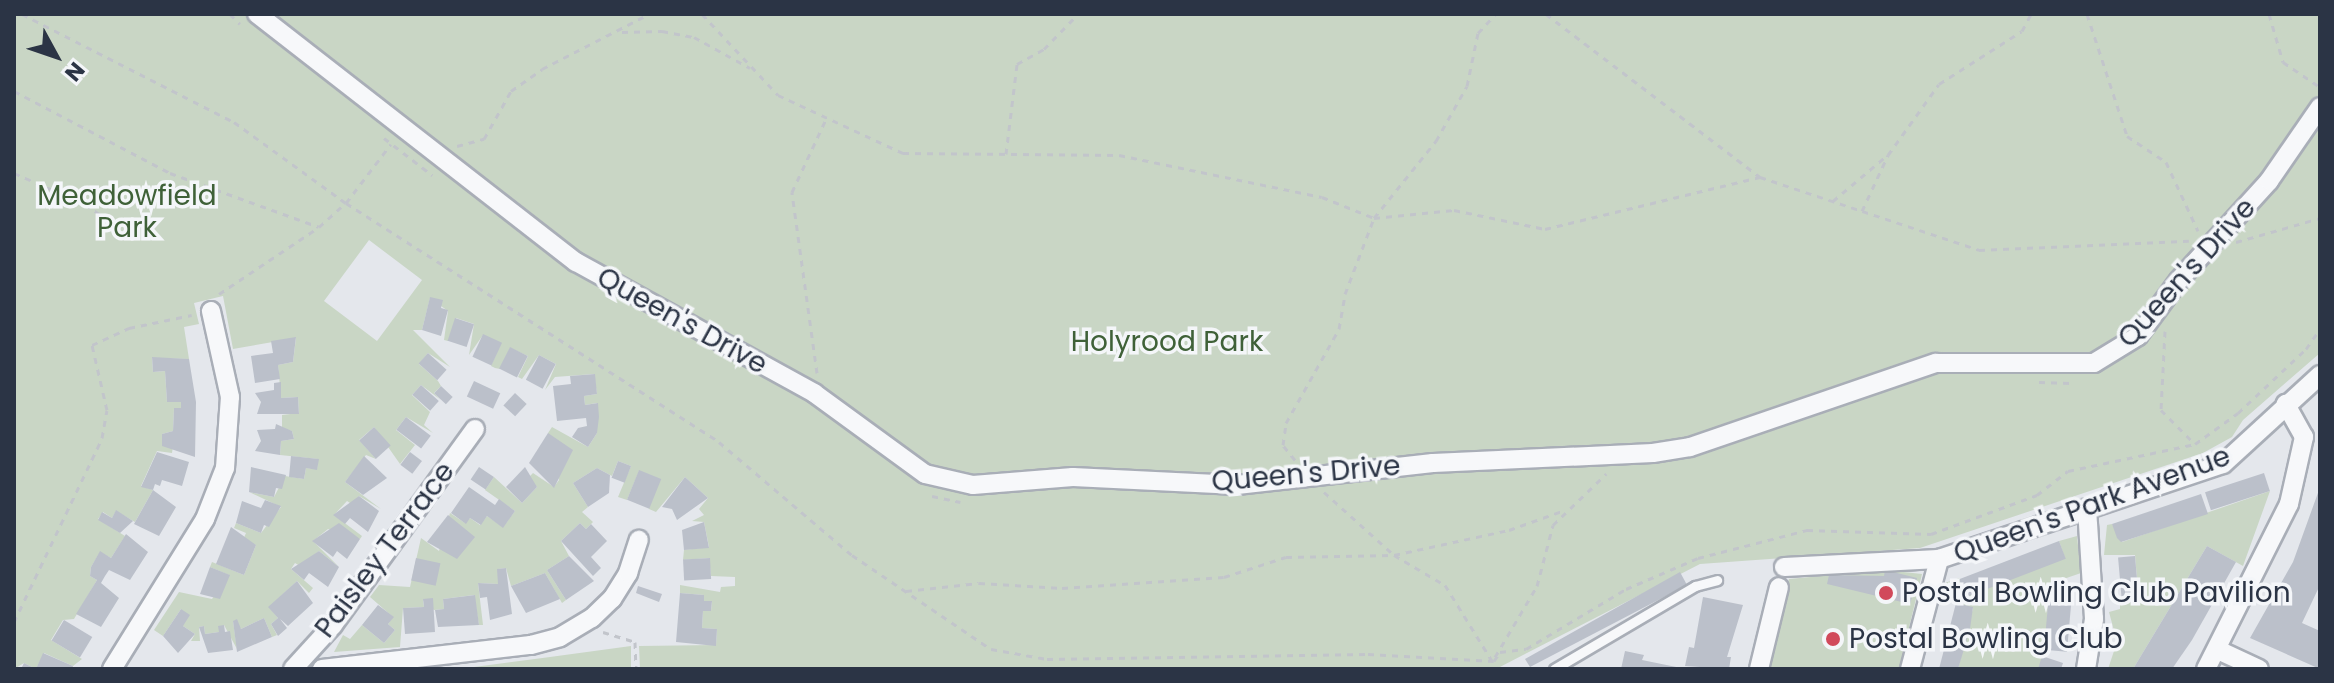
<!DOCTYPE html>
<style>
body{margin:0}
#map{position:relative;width:2334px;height:683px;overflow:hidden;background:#e4e7ec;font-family:Poppins,sans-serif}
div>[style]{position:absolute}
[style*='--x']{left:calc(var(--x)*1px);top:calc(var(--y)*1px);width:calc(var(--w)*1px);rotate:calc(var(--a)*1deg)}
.green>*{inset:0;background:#c9d6c5}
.building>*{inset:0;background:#bbc0ca;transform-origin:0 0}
.path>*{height:3px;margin-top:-1.5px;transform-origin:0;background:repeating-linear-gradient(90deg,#c2c5cb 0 6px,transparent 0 12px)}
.roads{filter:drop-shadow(2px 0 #a9aeb7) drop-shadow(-2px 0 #a9aeb7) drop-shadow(0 2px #a9aeb7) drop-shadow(0 -2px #a9aeb7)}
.service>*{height:9px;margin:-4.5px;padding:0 4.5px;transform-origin:4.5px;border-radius:4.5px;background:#f7f8fa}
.minor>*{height:18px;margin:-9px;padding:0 9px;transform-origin:9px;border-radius:9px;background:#f7f8fa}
.dots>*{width:22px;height:22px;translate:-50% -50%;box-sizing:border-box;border:4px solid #f4f6f9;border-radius:50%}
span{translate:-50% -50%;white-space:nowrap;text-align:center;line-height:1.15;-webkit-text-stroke:7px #f4f6f9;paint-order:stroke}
.park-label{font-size:28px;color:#3f6138}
.street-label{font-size:28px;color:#2b3445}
.poi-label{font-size:28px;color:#2b3445}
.left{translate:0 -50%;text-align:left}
.frame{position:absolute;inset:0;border:16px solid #2b3445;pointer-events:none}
.north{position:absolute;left:16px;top:16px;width:80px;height:80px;-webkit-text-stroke:6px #f4f6f9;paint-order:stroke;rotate:130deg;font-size:22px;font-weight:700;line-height:32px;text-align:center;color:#2b3445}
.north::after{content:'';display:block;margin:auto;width:28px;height:36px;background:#2b3445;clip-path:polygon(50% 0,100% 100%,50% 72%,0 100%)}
</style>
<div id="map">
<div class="green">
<div style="clip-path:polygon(evenodd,14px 14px,2320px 14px,2320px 353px,2243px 420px,2232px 437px,2203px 453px,1920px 548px,1700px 564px,1496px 669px,640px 669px,639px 646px,716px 645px,717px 629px,702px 628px,703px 611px,711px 611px,712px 602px,704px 601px,704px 595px,680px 593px,680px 585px,720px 592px,721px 587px,735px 586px,735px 577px,711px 576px,709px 558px,683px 560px,684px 550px,709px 547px,704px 522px,692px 521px,704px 515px,699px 509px,708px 498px,685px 477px,656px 512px,649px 509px,639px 471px,627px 500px,618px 497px,631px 466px,618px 461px,612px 476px,597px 468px,573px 483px,588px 507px,582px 512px,593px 522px,586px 529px,580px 523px,561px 541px,569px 556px,547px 570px,566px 600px,562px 603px,545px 573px,511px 586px,506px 568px,498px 569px,498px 584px,478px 583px,483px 625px,479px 625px,474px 595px,443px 599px,444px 609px,434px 610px,423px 600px,424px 607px,403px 608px,400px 647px,334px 652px,343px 635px,350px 639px,362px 625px,384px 643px,395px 630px,388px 624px,393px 617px,370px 597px,379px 585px,410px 587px,421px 538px,439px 551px,450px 513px,465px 523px,470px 518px,480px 525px,487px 516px,503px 527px,515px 511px,485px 490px,494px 477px,522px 503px,537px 487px,528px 478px,533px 473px,554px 487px,559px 480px,548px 433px,552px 427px,588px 447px,597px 433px,597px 403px,585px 405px,584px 396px,597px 394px,594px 374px,555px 377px,545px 390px,556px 364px,539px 355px,522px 379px,518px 377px,528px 356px,510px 348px,500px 369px,495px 368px,491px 366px,501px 343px,483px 335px,469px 355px,474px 324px,456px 318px,448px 341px,444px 340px,448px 311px,430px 298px,422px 330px,413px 330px,450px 367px,428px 353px,419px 364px,438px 381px,441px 386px,434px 393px,441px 400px,421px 385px,412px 395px,430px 412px,424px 425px,433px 433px,406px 417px,396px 430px,415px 445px,400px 464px,374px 427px,359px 440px,376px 459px,366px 455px,345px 482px,381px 509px,359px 496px,353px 505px,347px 501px,334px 515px,362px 536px,360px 539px,328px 529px,313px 541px,339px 567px,319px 551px,300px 566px,295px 563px,291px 569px,313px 588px,309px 593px,297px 581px,269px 607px,278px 618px,271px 624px,277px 635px,272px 637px,264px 618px,241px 629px,233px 621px,237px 649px,224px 625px,219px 632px,205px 634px,204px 626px,199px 627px,200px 641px,191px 641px,195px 634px,183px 626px,181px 609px,163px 636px,154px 630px,179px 592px,212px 599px,229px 575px,210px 567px,212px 562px,244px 575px,256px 545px,243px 540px,246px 533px,234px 528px,236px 523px,261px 533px,281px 507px,249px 492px,274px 497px,285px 476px,304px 479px,306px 468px,317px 469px,318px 459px,280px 455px,281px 441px,294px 439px,292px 431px,282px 429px,282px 415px,299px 413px,298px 397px,281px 398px,278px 365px,293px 362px,296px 338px,233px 349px,223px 296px,194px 303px,199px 324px,184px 327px,189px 359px,152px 358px,153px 372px,165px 371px,167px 402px,181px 402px,181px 408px,174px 408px,173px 431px,162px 434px,162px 446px,173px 446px,172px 453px,157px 451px,141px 486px,153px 490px,135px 522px,116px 511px,112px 518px,103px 512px,98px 519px,125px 536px,111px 558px,100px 552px,91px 567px,90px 576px,97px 580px,74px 619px,63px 620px,51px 640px,82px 659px,73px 666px,44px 653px,36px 669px,24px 663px,14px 669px,14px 14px,369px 240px,422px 280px,377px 341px,324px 301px,369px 240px)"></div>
<div style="clip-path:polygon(2270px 491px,2243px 566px,2207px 546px,2133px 669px,2108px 669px,2117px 642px,2109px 612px,2120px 609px,2120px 603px,2139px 602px,2135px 555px,2104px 555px,2107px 525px,2112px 524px,2122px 542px)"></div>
<div style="clip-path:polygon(2077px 536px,2081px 573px,2049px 584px,2046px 650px,2038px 669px,1958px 669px,1973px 608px,1941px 597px,1945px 583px,1959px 578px,1965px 593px,1974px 593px,2065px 558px,2059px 541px)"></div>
<div style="clip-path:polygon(1885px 570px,1922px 574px,1899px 669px,1767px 669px,1789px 579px)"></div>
<div style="clip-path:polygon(631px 646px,631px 669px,459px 669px,550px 657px)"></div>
</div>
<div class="building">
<div style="clip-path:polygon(430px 297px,443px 300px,441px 308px,448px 310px,441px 336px,422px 330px)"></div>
<div style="left:455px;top:318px;width:20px;height:24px;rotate:18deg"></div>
<div style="left:483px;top:334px;width:21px;height:25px;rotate:25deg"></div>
<div style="clip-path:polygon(296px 337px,293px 362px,278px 365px,280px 379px,255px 383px,251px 356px,273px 353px,271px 341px)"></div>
<div style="left:510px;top:347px;width:20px;height:24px;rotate:27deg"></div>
<div style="left:428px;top:353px;width:25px;height:14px;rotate:42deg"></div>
<div style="left:539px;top:355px;width:19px;height:28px;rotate:28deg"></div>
<div style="clip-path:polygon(152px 357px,189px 359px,196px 402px,195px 457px,162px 446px,162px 434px,173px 431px,174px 408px,181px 408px,181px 402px,167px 402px,165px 371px,153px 372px)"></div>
<div style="clip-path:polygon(595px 374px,597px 394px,584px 396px,585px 405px,598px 403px,599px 417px,597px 433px,588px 447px,572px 437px,578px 428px,587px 426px,586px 418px,557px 421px,553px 386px,571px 384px,570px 376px)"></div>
<div style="left:474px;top:381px;width:29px;height:17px;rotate:25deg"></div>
<div style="clip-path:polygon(281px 382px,281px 398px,298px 397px,299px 414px,257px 414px,261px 402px,255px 393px,274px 390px,274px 383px)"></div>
<div style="left:421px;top:385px;width:24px;height:13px;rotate:42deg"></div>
<div style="left:441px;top:386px;width:16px;height:10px;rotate:43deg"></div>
<div style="left:515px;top:393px;width:16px;height:17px;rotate:43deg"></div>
<div style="left:406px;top:417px;width:31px;height:16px;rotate:37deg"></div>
<div style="clip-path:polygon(276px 424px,292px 431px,294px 439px,281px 441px,280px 455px,255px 451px,261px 441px,257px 430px,275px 429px)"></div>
<div style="left:374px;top:427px;width:25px;height:20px;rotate:48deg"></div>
<div style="clip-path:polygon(548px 433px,573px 450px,554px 488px,529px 463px)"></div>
<div style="clip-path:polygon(157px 452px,189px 462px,182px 486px,162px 480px,160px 486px,155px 484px,153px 490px,176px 507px,159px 536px,134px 524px,153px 490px,141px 487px)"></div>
<div style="left:410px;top:452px;width:15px;height:16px;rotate:37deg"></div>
<div style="clip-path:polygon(291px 456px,319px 459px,317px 470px,306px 468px,304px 479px,289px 477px)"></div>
<div style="clip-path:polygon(364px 456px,387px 478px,363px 495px,345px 482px)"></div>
<div style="left:618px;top:461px;width:14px;height:18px;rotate:21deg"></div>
<div style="clip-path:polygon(251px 467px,286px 475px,282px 489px,276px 488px,274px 497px,249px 492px)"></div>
<div style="left:479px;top:467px;width:18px;height:15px;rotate:34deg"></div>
<div style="clip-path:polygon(525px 467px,537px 487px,522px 503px,506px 487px)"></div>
<div style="clip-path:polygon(597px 468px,610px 475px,609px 493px,588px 507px,573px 483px)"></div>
<div style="left:639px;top:470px;width:24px;height:32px;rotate:22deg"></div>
<div style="left:2264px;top:473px;width:19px;height:62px;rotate:72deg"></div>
<div style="clip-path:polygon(685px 477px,708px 498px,677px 520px,672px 509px,662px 507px)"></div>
<div style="clip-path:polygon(469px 487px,495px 505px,499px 499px,515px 511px,503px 528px,487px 516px,481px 525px,470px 518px,466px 524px,451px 513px)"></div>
<div style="clip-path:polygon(2319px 490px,2320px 585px,2302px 623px,2320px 631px,2320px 669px,2250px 638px,2293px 562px)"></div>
<div style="clip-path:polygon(2201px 494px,2208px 514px,2121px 542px,2117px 538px,2112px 524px)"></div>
<div style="clip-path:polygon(359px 496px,379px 511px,368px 532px,350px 518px,345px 524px,333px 515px)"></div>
<div style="clip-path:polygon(265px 500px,281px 506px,269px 527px,264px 525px,261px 533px,236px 523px,242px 501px,261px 508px)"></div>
<div style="clip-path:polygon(116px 510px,133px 521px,120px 533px,98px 520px,102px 512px,112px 518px)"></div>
<div style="clip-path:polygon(448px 515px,475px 537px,457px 559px,427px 542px)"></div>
<div style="clip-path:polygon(704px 522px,709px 548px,684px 550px,682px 530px)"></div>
<div style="clip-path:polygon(339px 523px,360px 539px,347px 559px,337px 551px,333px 557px,312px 541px)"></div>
<div style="clip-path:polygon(580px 523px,586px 529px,591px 524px,607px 541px,591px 557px,601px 568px,593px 576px,561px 541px)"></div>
<div style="clip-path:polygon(231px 527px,256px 545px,244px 575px,216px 564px)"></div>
<div style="clip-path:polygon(126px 534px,148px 552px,130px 580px,109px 570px,105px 576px,101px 583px,119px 598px,101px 627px,76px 614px,97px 580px,90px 576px,91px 567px,100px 551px,111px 558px)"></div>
<div style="left:2059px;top:541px;width:19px;height:107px;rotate:69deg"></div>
<div style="clip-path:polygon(2207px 546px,2236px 562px,2192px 640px,2172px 669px,2133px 669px)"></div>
<div style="clip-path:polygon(319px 551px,339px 567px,328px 587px,309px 573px,304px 580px,291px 569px)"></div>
<div style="clip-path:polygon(569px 556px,594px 581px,566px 600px,547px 570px)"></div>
<div style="left:2135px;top:556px;width:46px;height:17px;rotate:85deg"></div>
<div style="left:416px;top:558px;width:25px;height:23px;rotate:12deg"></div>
<div style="left:710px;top:558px;width:21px;height:27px;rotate:87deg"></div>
<div style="clip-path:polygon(210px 567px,230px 575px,220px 599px,200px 594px)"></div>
<div style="clip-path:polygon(506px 568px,512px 614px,490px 620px,487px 597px,480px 598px,478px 583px,498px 584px,497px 569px)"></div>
<div style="clip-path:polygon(1885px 570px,1917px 578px,1910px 604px,1827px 584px,1829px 575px,1884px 576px)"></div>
<div style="clip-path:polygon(1680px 572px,1687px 585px,1530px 667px,1525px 659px)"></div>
<div style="clip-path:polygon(545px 573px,560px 599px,526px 613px,511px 586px)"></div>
<div style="clip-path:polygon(297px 581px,313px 603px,288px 626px,280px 619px,287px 628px,278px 636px,271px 624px,278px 618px,268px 607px)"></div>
<div style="clip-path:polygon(638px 586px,662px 594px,659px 602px,636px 593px)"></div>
<div style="clip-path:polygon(680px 593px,704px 595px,704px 601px,712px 601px,711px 611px,703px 611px,702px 628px,717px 629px,716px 646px,676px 642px)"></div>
<div style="left:2049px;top:593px;width:23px;height:57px;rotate:5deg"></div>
<div style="clip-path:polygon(475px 595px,479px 625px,438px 627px,435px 610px,444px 609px,443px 599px)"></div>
<div style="clip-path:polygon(1703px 597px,1743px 605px,1727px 657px,1731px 657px,1729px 669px,1685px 666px,1689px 647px,1694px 648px)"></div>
<div style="clip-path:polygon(433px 598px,435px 632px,405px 634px,403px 608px,424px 607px,423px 599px)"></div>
<div style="clip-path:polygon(1956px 603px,1973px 607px,1970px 629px,1958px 669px,1939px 669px)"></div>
<div style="clip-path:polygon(378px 605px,394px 617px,388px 624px,395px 630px,384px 643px,362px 625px)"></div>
<div style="clip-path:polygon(181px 609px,190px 615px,183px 626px,195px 634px,178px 653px,163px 636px)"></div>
<div style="clip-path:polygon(264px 618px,272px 637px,237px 652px,233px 621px,237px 619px,241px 629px)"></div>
<div style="left:64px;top:620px;width:33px;height:24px;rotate:31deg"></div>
<div style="clip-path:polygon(224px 625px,225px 632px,230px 631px,233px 650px,208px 653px,199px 627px,204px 626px,205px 634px,219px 632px,218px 626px)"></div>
<div style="clip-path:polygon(1625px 651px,1644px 655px,1642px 660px,1686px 669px,1621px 669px)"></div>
<div style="clip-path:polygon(43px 653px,73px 666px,72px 669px,21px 669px,24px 663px,36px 669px)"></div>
<div style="clip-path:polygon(2042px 656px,2063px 663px,2061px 669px,2038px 669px)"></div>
</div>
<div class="path">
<div style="--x:22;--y:14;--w:238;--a:27"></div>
<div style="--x:234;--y:122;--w:138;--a:35.9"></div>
<div style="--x:346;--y:203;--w:443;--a:32.6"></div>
<div style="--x:719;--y:442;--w:175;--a:40.4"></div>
<div style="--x:852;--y:555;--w:168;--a:34.1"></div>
<div style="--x:991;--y:649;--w:57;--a:10.1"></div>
<div style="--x:1047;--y:659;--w:321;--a:-0.9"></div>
<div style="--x:1368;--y:654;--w:126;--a:3.2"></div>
<div style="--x:230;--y:14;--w:14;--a:45"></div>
<div style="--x:702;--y:14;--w:111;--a:46.8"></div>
<div style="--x:778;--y:95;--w:138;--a:24.9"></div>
<div style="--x:903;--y:153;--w:216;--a:0.5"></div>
<div style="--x:1119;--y:155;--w:207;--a:11.7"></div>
<div style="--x:1322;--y:197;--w:56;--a:22"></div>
<div style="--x:1374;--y:218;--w:80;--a:-5.7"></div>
<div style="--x:1454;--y:210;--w:93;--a:11.8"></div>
<div style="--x:1545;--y:229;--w:221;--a:-13.6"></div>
<div style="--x:1546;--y:14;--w:269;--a:37.3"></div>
<div style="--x:1760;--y:177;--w:231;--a:18.4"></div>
<div style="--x:1979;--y:250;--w:210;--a:-2.5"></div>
<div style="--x:2087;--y:14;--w:128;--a:71.8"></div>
<div style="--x:2127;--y:136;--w:47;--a:33.7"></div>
<div style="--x:2166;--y:162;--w:76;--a:65.1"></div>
<div style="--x:2269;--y:14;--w:50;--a:73.7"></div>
<div style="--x:2283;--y:62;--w:45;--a:34"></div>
<div style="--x:622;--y:32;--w:40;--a:-1.4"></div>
<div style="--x:662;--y:31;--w:33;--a:11"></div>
<div style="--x:694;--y:37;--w:64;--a:29"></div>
<div style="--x:14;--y:91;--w:176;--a:27.7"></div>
<div style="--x:170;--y:173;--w:158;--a:19.9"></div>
<div style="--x:384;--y:138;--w:61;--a:37.6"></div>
<div style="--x:457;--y:146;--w:28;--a:-15"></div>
<div style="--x:484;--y:139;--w:55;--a:-60.6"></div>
<div style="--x:511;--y:91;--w:38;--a:-35"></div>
<div style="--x:542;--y:69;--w:120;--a:-27.2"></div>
<div style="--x:1006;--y:154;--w:91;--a:-83"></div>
<div style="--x:1017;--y:64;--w:31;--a:-29"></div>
<div style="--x:1044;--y:49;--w:49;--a:-45.8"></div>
<div style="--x:14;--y:173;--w:77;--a:23.6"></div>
<div style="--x:85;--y:204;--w:45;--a:35.1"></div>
<div style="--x:1833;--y:201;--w:68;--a:-40.2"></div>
<div style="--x:1862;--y:211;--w:62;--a:-65.1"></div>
<div style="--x:1888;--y:155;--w:87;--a:-54.3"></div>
<div style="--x:1939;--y:84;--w:98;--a:-32.6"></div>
<div style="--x:2022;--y:31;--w:19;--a:-62"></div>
<div style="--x:2236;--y:242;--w:87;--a:-15.9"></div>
<div style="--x:219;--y:294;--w:120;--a:-33.8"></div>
<div style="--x:319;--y:227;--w:36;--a:-42"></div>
<div style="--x:346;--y:203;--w:74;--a:-52.7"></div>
<div style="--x:2165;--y:331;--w:79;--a:92.9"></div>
<div style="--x:2161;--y:410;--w:48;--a:45"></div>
<div style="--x:817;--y:373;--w:183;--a:-97.9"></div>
<div style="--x:792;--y:192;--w:81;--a:-65"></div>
<div style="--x:2039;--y:382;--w:32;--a:2"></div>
<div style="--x:1295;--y:460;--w:19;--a:-129"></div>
<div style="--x:1283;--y:445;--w:22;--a:-82"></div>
<div style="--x:1286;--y:423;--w:108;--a:-60.6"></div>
<div style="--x:1339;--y:329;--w:36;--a:-80"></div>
<div style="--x:1345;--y:294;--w:81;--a:-69.1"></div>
<div style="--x:1374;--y:218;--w:99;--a:-51.2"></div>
<div style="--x:1436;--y:141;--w:63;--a:-60.6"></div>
<div style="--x:1467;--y:86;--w:54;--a:-78.3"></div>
<div style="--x:1478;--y:33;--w:26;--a:-47"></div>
<div style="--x:1324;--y:492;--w:94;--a:42"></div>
<div style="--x:1394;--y:555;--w:59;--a:30.5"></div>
<div style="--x:1445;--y:585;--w:99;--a:58.2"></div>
<div style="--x:932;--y:496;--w:29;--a:12"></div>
<div style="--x:906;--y:591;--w:73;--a:-6.3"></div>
<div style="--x:979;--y:583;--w:83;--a:3.4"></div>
<div style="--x:1062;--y:588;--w:162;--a:-3.9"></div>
<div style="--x:1224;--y:577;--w:65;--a:-17.9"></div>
<div style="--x:1286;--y:557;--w:108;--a:-1.1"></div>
<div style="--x:1394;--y:555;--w:118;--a:-12.3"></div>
<div style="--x:1509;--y:530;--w:59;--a:-19.7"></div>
<div style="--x:14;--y:622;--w:204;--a:-64.4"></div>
<div style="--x:102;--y:438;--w:28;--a:-80"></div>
<div style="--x:107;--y:410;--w:67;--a:-103"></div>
<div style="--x:92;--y:345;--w:41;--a:-24.7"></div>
<div style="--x:129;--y:328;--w:64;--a:-11.7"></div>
<div style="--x:603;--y:632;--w:34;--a:17"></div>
<div style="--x:635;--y:642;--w:27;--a:88"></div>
<div style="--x:1495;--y:657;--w:82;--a:-59.4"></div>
<div style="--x:1537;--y:586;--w:63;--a:-75.3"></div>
<div style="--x:1553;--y:525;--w:74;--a:-43.9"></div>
<div style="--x:1494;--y:661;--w:11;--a:-56"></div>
<div style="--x:1500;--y:652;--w:26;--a:-7"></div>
<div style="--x:1526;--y:649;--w:117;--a:-31"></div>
<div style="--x:1626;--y:589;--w:78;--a:-23.3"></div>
<div style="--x:1698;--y:558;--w:113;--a:-14.4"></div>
<div style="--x:1807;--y:530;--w:124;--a:1.8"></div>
<div style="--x:1931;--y:534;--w:113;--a:-20.2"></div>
<div style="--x:2037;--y:495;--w:39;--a:-38"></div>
<div style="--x:2068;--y:471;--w:130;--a:-12"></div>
<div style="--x:2195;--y:444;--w:53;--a:-35.8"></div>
<div style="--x:2238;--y:413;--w:93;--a:-43.3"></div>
<div style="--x:2306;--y:349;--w:24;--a:-55"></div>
</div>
<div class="roads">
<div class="service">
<div style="--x:1554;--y:669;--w:164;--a:-30.5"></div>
<div style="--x:1695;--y:586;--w:23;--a:-15"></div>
</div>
<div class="minor">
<div style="--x:257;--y:14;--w:404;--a:37.9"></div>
<div style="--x:576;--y:262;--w:272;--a:28.8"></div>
<div style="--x:814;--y:393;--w:137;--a:36.1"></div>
<div style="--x:925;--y:474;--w:49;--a:12.9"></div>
<div style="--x:973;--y:485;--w:100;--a:-4.6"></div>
<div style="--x:1073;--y:477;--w:164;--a:2.8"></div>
<div style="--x:1237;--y:485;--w:197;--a:-6.4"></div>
<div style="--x:1433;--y:463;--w:220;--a:-2.6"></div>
<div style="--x:1653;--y:453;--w:37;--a:-9"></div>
<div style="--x:1690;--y:447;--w:260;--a:-18.9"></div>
<div style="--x:1936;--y:363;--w:158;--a:0"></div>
<div style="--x:2094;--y:363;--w:52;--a:-31.5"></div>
<div style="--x:2138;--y:336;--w:69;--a:-53.8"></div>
<div style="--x:2179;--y:280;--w:134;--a:-47.7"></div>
<div style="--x:2269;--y:181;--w:90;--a:-55.4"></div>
<div style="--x:1784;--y:567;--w:155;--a:-3"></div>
<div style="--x:1939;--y:559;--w:299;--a:-18.5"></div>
<div style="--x:2223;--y:464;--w:132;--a:-42.5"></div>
<div style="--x:2218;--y:650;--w:45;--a:24.9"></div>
<div style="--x:112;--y:669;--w:176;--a:-58.2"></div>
<div style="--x:205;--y:519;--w:55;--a:-68.6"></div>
<div style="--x:225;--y:468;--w:71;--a:-86"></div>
<div style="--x:230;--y:397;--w:88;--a:-102.5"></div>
<div style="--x:293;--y:669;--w:59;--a:-47.7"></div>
<div style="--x:333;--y:625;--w:242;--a:-54.1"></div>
<div style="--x:322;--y:669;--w:210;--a:-6.6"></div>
<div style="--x:531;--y:645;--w:30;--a:-15"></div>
<div style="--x:560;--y:637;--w:37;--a:-31"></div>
<div style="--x:592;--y:618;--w:28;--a:-44"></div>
<div style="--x:612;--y:599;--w:31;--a:-58"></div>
<div style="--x:628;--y:573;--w:35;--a:-72"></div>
<div style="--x:1759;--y:669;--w:84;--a:-76.3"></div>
<div style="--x:1910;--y:669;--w:114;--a:-75.2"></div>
<div style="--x:2086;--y:669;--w:51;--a:-80.9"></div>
<div style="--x:2094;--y:619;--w:111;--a:-93.6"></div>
<div style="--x:2206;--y:669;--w:185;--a:-63.3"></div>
<div style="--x:2289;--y:504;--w:69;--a:-77.4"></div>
<div style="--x:2304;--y:437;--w:38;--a:-119"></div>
</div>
</div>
<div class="dots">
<div style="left:1886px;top:593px;background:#d1495b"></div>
<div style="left:1833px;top:639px;background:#d1495b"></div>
</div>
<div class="park-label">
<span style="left:127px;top:212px">Meadowfield<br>Park</span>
<span style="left:1167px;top:342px">Holyrood Park</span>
</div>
<div class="street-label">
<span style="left:2187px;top:273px;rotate:-48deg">Queen's Drive</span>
<span style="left:682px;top:321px;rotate:29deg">Queen's Drive</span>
<span style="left:1306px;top:474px;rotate:-5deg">Queen's Drive</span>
<span style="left:2092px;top:505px;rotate:-20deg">Queen's Park Avenue</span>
<span style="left:385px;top:550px;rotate:-53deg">Paisley Terrace</span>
</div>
<div class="poi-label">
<span class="left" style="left:1902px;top:593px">Postal Bowling Club Pavilion</span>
<span class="left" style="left:1849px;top:639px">Postal Bowling Club</span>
</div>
<div class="frame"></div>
<div class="north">N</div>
</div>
